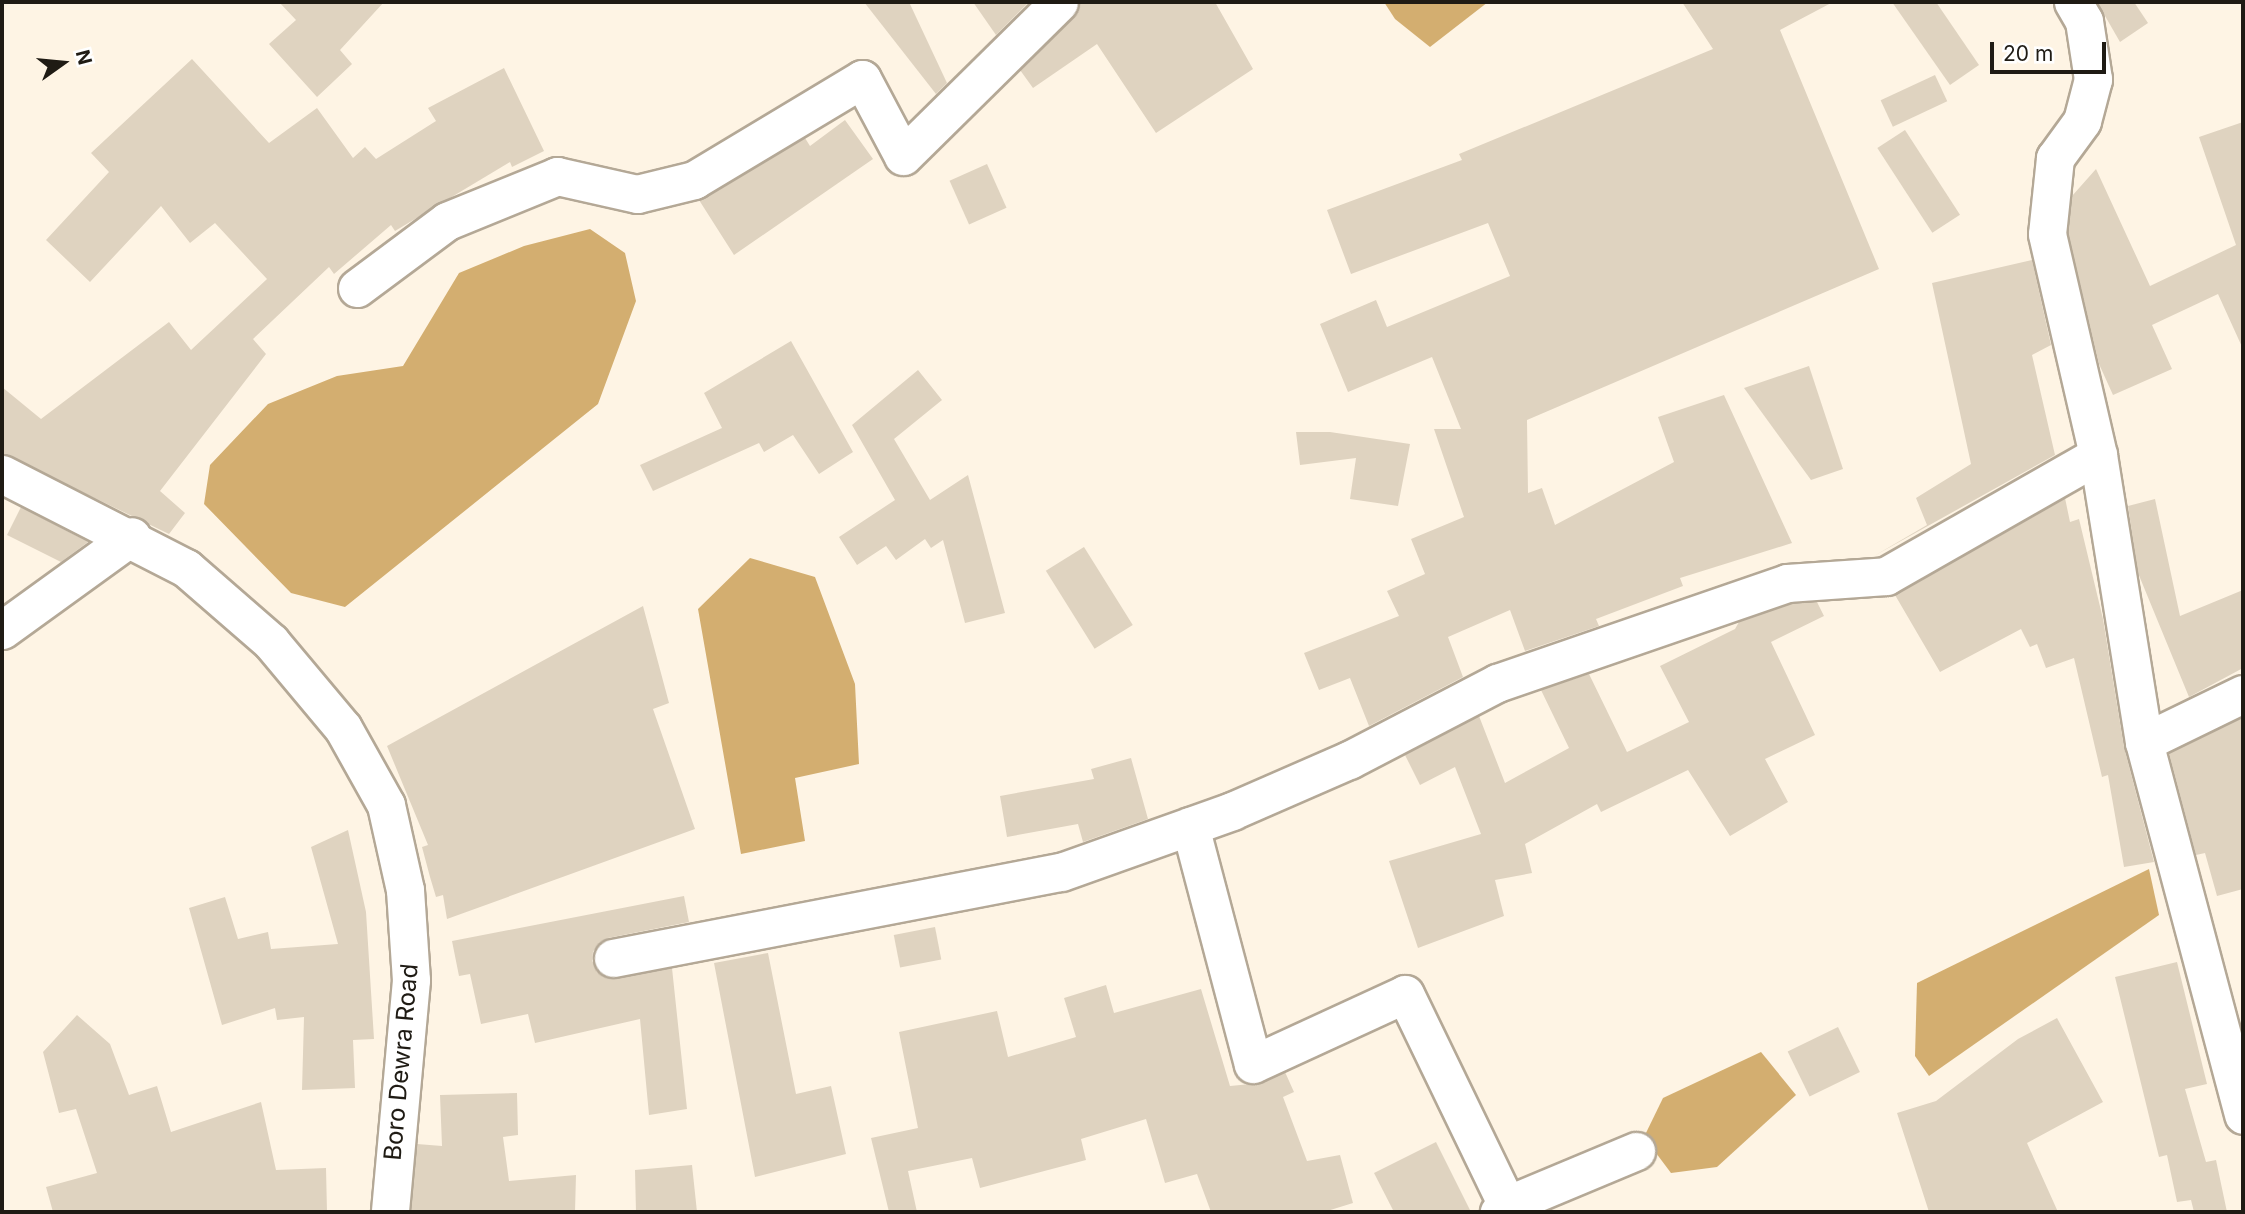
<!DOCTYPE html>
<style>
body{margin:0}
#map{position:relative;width:2245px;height:1214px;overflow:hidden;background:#fef4e4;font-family:Inter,sans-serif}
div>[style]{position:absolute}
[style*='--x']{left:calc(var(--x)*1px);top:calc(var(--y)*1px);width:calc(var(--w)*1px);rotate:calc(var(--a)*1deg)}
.water>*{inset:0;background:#d3ae70}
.building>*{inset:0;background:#dfd3c0;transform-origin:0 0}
.roads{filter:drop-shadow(2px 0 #b4a896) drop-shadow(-2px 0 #b4a896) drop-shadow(0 2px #b4a896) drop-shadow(0 -2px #b4a896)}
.minor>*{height:37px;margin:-18.5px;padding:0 18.5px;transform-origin:18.5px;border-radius:18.5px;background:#fff}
span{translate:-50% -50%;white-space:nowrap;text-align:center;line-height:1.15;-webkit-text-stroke:7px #fff;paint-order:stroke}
.street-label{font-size:24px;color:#1f1b14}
.frame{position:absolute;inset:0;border:4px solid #1f1b14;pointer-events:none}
.north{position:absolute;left:28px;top:28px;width:70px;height:70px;-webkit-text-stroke:5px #fff;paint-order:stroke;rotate:75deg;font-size:19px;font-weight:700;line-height:28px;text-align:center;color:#1f1b14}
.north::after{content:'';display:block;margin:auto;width:24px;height:32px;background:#1f1b14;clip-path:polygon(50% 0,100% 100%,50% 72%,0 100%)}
.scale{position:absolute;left:1990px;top:42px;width:116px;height:32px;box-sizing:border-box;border:4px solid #1f1b14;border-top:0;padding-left:9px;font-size:21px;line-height:24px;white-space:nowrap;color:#1f1b14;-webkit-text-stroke:5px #fff;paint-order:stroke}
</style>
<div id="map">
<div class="water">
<div style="clip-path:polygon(1384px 2px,1488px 2px,1430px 47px,1395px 19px)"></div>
<div style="clip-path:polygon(590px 229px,625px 253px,636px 301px,598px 404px,345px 607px,291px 593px,204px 504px,210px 465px,268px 404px,337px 376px,403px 366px,459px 273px,524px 246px)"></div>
<div style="clip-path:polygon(750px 558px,815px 577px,855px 684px,859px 764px,795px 778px,805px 841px,741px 854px,698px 609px)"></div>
<div style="clip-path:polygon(2149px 869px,2159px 915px,1929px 1076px,1915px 1056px,1917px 983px)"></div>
<div style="clip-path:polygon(1761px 1052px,1796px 1095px,1717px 1167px,1671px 1173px,1644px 1137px,1663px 1098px)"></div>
</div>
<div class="building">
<div style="clip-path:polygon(279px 2px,384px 2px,340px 50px,352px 64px,317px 97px,269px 44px,296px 20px)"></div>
<div style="clip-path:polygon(864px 2px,909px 2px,947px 83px,936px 94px)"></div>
<div style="clip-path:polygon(973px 2px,1029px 2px,996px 35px)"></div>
<div style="clip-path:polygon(1079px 2px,1215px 2px,1253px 69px,1156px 133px,1097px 44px,1033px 88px,1020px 70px,1074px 17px)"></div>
<div style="clip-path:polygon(1682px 2px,1833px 2px,1780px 30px,1879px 269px,1527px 420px,1528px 493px,1542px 488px,1555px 525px,1674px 462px,1658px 417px,1724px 395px,1792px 543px,1680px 578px,1683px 586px,1596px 619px,1599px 626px,1525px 651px,1510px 610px,1448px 637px,1463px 677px,1369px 726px,1350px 678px,1319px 690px,1304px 653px,1399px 616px,1387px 591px,1425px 574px,1411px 539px,1464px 517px,1434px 429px,1461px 429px,1432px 357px,1348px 392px,1320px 324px,1376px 300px,1387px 327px,1510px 276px,1488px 223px,1351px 274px,1327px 210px,1462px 160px,1459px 154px,1713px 49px)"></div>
<div style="clip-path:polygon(1892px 2px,1936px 2px,1979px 65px,1950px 85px)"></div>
<div style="clip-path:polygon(2097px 2px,2134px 2px,2148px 23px,2120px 42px)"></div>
<div style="clip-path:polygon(192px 59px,269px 143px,317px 108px,353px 158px,365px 147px,376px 159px,436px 121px,428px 108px,504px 68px,544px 151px,512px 167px,510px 162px,395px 231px,391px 225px,334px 274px,329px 267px,253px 339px,266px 354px,160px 491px,185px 513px,169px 534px,2px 453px,2px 387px,41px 419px,169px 322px,191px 350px,267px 279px,215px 223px,190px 243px,161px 206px,90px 282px,46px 240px,109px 172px,91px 153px)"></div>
<div style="left:1935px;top:75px;width:29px;height:60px;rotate:65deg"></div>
<div style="clip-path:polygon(845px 120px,873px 159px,734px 255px,699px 200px,805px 138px,810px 146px)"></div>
<div style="clip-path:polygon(2243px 122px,2243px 349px,2218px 294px,2152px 325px,2172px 369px,2113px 395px,2099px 364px,2068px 233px,2072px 196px,2096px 169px,2150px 286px,2236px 245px,2199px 137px)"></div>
<div style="left:1905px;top:130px;width:101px;height:33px;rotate:57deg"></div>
<div style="left:987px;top:164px;width:48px;height:41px;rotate:66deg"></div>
<div style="clip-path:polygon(2032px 260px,2051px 345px,2032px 355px,2055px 455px,1874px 556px,1927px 525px,1916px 498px,1971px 464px,1932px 283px)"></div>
<div style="clip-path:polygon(791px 341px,853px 452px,819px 474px,793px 435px,764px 452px,759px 443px,653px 491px,640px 465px,722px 428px,704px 393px)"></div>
<div style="clip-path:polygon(1809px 366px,1843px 469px,1811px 480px,1744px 388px)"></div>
<div style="clip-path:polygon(918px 370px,942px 400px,894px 439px,930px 500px,968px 475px,1005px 613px,965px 623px,943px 540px,931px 548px,925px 539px,896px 560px,886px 546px,857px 565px,839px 537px,895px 500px,852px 425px)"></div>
<div style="clip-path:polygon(1296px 432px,1330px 432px,1410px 444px,1398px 506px,1350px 499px,1356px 458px,1300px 465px)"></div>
<div style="clip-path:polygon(2065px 498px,2070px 522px,2079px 519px,2103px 619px,2124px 747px,2154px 862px,2124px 867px,2108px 775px,2102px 777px,2074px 658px,2046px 668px,2037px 644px,2030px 647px,2021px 629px,1940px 672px,1895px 595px)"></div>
<div style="clip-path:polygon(2155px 499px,2180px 616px,2243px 590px,2243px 668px,2189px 697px,2138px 573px,2128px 506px)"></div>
<div style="clip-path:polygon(21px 507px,88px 542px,61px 562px,7px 535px)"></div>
<div style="left:1084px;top:547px;width:92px;height:45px;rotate:58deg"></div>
<div style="clip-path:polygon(1817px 602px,1824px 616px,1771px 642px,1815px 735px,1765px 759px,1788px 802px,1730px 836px,1688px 770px,1601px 812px,1597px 804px,1525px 844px,1532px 873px,1495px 880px,1504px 916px,1418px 948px,1389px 861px,1481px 834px,1455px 767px,1420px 785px,1405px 755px,1479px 716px,1505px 783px,1569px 748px,1541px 690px,1589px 674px,1627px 752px,1689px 722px,1660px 666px,1735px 629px,1739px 622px,1791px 604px)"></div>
<div style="clip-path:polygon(643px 606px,669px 703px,653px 709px,695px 829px,447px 919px,443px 895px,436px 897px,430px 877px,422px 847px,428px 845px,387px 746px)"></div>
<div style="clip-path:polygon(2243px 717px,2243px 889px,2217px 896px,2205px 853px,2196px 855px,2169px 753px)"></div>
<div style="clip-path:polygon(1131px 758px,1148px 819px,1083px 842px,1078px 824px,1007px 837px,1000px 796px,1094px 779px,1091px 769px)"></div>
<div style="clip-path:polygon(348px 830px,366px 912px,374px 1039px,353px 1040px,355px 1088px,302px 1090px,304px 1017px,277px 1020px,275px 1008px,222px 1025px,189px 908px,225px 897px,238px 939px,268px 932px,271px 949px,338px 944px,311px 847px)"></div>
<div style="clip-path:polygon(684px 896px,689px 922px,608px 938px,593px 951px,592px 961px,607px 978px,672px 968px,687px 1109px,649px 1115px,640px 1019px,535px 1043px,528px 1014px,481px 1024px,470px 974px,459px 976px,452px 941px)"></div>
<div style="left:935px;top:927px;width:33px;height:42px;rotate:79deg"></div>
<div style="clip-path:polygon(768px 953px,796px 1094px,831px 1086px,846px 1154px,755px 1177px,714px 963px)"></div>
<div style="clip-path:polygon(2177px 962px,2207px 1084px,2185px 1089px,2206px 1162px,2216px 1160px,2227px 1212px,2194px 1212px,2191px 1200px,2177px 1202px,2167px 1155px,2159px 1157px,2115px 977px)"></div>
<div style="clip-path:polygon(1106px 985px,1114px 1013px,1201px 989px,1230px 1086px,1261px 1083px,1285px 1072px,1294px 1092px,1283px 1097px,1307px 1161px,1340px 1155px,1353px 1203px,1324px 1212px,1211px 1212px,1197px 1174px,1165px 1183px,1146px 1119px,1081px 1139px,1086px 1160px,980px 1188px,972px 1158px,908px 1171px,917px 1212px,889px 1212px,871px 1138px,918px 1128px,899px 1032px,997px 1011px,1008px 1057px,1076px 1037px,1064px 998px)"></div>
<div style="clip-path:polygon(77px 1015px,110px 1044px,129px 1095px,157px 1086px,171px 1132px,261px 1102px,276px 1170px,326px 1168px,327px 1212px,53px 1212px,46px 1187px,97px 1173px,76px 1109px,59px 1113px,43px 1052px)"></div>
<div style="clip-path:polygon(2057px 1018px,2103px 1102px,2027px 1143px,2058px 1212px,1929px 1212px,1897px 1113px,1936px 1101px,2018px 1039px)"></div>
<div style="left:1838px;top:1027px;width:50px;height:56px;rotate:64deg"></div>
<div style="clip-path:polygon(517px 1093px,518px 1135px,503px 1137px,509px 1181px,576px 1175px,575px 1212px,411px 1212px,417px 1144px,442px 1146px,440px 1095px)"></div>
<div style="clip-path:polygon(1436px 1142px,1471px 1212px,1394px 1212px,1374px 1173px)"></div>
<div style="clip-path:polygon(692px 1165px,697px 1212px,636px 1212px,635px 1170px)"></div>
</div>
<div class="roads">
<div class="minor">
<div style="--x:2073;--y:2;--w:22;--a:60"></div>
<div style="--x:2084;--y:21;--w:59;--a:81.2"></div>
<div style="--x:2093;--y:79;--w:43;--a:104.7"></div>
<div style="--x:2082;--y:121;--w:46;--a:126.1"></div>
<div style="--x:2055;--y:158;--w:76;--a:96"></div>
<div style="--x:2047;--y:234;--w:227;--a:77"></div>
<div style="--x:2098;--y:455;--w:291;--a:80.9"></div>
<div style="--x:2144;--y:742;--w:386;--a:75.1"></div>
<div style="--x:357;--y:288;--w:112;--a:-36.7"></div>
<div style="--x:447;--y:221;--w:119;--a:-22.2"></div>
<div style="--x:557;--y:176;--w:82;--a:12.7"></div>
<div style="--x:637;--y:194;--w:59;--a:-13.8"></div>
<div style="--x:694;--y:180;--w:196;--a:-31"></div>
<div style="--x:862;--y:79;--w:87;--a:62"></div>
<div style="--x:903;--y:156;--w:219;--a:-44.6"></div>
<div style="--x:2;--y:474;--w:207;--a:27.1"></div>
<div style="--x:186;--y:568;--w:113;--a:41"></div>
<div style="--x:271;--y:642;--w:112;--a:50.1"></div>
<div style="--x:343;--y:728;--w:88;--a:60.8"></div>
<div style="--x:386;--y:805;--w:87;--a:77.4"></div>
<div style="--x:405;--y:890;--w:90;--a:86.2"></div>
<div style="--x:411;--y:980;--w:233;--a:95.2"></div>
<div style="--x:2;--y:630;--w:160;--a:-35.9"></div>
<div style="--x:2144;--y:742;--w:110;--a:-25.9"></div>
<div style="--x:1190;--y:826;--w:246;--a:75.2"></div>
<div style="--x:1253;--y:1064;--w:167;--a:-24.7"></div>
<div style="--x:1405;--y:994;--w:234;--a:64.2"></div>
<div style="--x:1507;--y:1205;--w:11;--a:139"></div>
<div style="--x:613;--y:958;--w:456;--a:-10.9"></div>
<div style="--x:1061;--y:872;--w:182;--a:-19.6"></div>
<div style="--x:1232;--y:811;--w:128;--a:-23.6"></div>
<div style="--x:1349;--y:760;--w:167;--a:-27.5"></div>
<div style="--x:1497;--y:683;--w:307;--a:-19"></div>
<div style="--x:1787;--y:583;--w:99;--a:-4"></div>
<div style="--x:1886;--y:576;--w:244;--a:-29.7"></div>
<div style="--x:1507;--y:1205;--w:140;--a:-22.7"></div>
</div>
</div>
<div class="street-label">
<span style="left:401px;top:1062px;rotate:-85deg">Boro Dewra Road</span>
</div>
<div class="frame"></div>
<div class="north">N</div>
<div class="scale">20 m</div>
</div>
